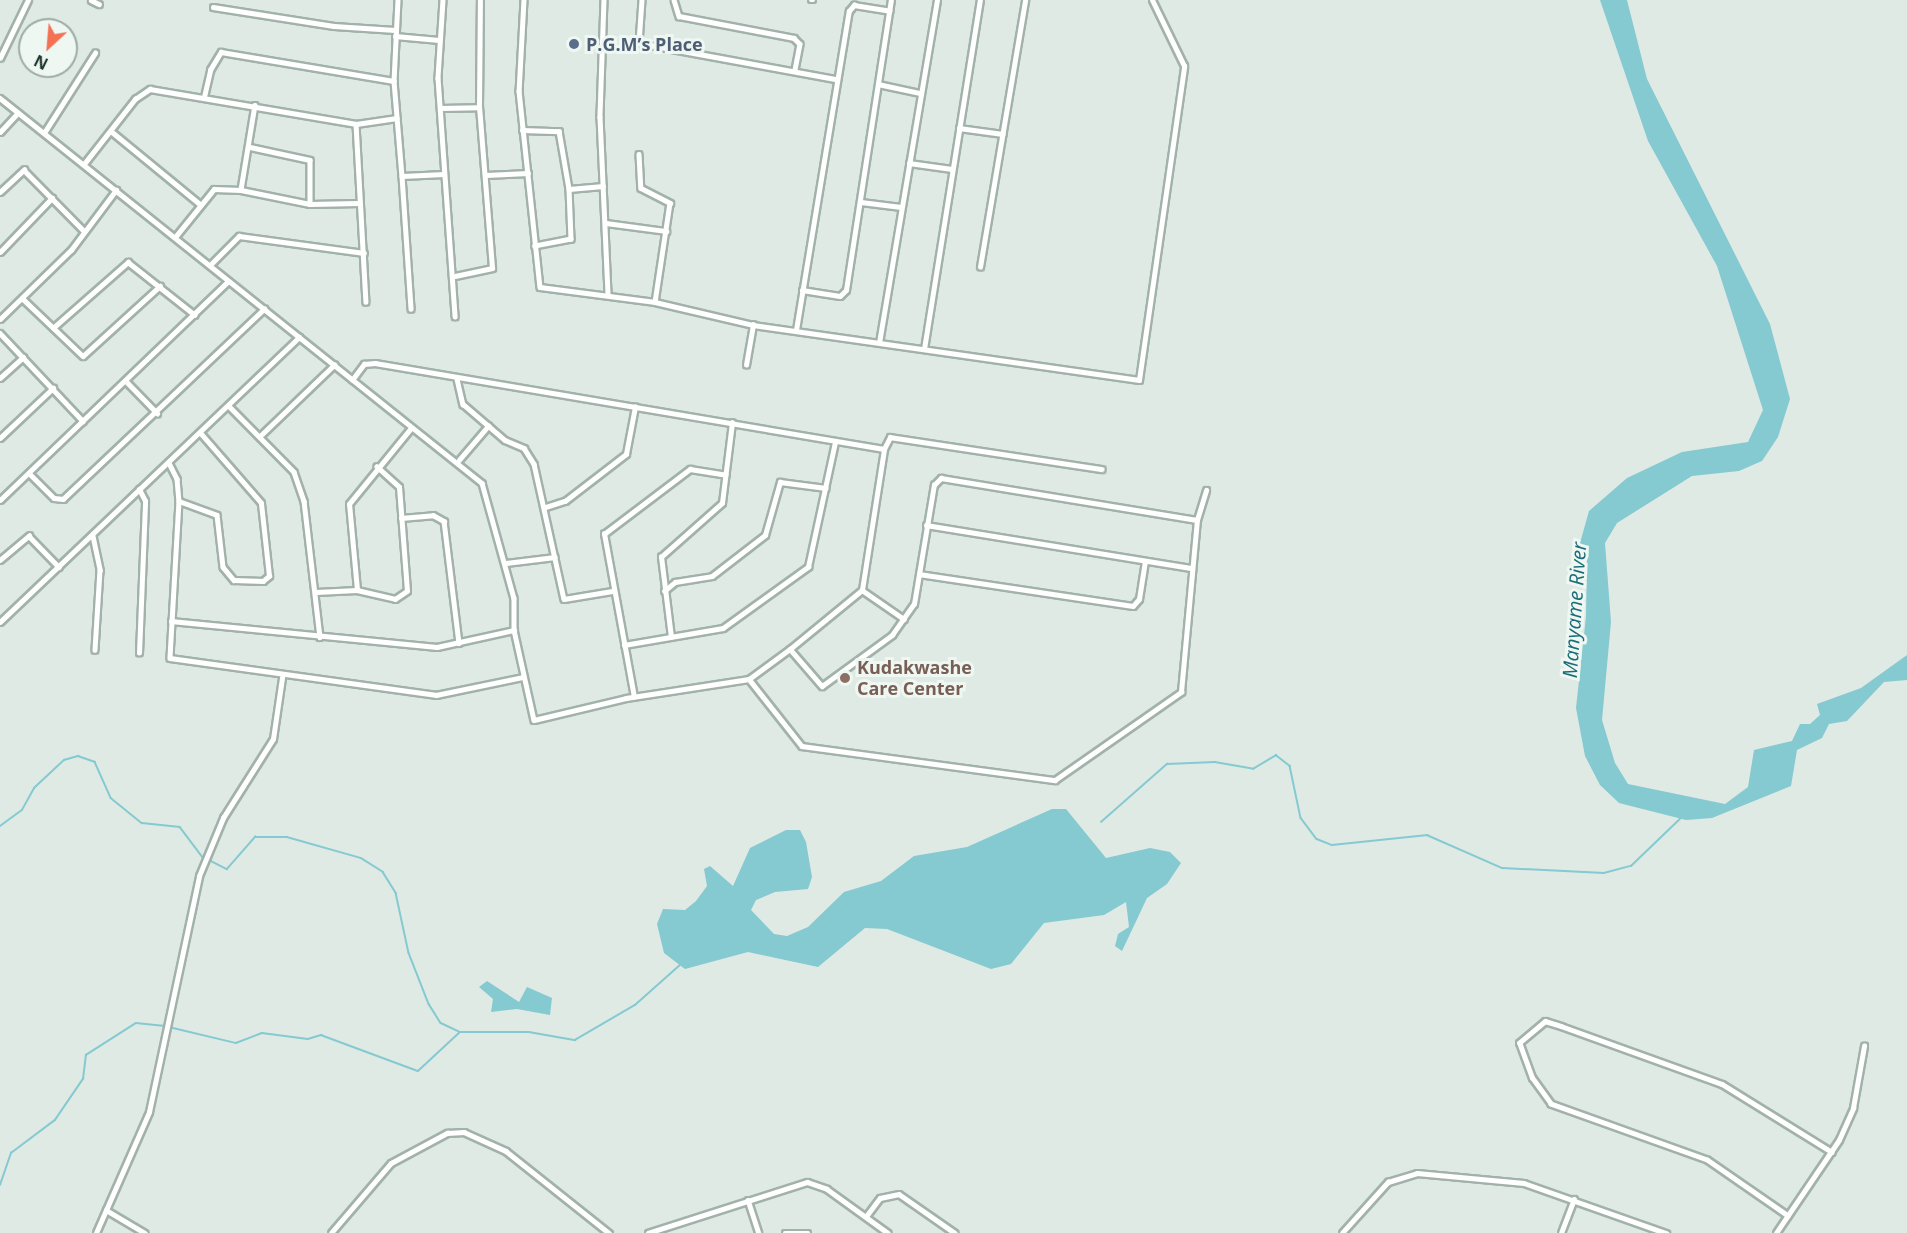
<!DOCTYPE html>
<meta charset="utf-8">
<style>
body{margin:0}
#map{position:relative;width:1907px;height:1233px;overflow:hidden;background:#dfeae4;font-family:"Open Sans",sans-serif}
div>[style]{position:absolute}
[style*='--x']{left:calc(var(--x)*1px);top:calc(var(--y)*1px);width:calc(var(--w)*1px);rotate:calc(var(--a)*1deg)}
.water>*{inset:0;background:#85c9d1}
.stream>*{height:1.5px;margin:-0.75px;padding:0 0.75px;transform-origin:0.75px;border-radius:0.75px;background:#85c9d1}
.roads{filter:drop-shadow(2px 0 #a2b2ab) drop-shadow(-2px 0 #a2b2ab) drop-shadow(0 2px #a2b2ab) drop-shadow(0 -2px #a2b2ab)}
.minor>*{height:4.5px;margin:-2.25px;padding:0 2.25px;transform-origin:2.25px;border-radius:2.25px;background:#fff}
.dots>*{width:16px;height:16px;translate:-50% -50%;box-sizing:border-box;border:3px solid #eff7f2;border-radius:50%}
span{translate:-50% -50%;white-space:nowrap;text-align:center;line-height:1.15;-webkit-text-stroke:6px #eff7f2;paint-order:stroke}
.service-label{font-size:18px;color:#4e5e75;font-weight:700}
.left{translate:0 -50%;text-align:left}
.education-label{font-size:18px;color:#785e54;font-weight:700}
.water-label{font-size:20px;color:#1a6c76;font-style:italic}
.north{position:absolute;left:18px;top:18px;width:60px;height:60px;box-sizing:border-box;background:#eff7f2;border:2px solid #9caba5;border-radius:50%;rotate:206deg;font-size:16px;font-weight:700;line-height:24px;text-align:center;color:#203a31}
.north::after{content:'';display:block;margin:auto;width:21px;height:27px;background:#f37254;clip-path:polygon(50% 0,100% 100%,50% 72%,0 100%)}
</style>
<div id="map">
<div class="water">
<div style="clip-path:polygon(1600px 0,1627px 0,1647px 79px,1770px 324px,1790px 399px,1778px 437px,1762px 461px,1739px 471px,1692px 476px,1617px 523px,1605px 543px,1611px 622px,1602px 720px,1615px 763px,1628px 784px,1725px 804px,1748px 787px,1754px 750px,1792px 741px,1800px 724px,1810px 724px,1820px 715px,1817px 704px,1861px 688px,1907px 655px,1907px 680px,1884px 682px,1847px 721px,1829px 724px,1822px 738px,1797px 750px,1791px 786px,1712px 818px,1686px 820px,1619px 803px,1600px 785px,1585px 756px,1576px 708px,1586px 616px,1587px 560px,1580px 543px,1589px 511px,1627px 478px,1682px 452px,1748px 442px,1763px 410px,1717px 266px,1648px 141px)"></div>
<div style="clip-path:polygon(1052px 809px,1066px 809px,1106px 858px,1150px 848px,1170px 852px,1181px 863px,1167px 884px,1147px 898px,1122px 951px,1115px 946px,1118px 934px,1129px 927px,1126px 902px,1104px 915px,1044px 923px,1011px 964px,991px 969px,887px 929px,865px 928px,818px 967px,748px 952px,685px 969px,664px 953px,657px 924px,663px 909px,685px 910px,696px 901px,707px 886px,704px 869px,710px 866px,733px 886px,750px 848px,786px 830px,800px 830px,806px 842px,812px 877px,808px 889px,775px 892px,756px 900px,751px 910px,774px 934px,787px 936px,808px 927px,844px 892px,881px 881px,914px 856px,967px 847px)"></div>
<div style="clip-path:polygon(487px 981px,519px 1002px,527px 987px,552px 998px,550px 1015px,517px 1009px,491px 1012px,493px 999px,479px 987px)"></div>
</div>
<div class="stream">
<div style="--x:1101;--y:822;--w:88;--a:-41.3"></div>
<div style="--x:1167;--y:764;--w:48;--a:-2.4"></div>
<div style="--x:1215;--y:762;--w:39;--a:10"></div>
<div style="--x:1253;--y:769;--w:27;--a:-31"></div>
<div style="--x:1276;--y:755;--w:18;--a:38"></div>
<div style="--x:1290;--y:766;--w:53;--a:78.1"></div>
<div style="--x:1301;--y:818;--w:26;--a:53"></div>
<div style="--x:1317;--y:839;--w:16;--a:22"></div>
<div style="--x:1332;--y:845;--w:96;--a:-6"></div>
<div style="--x:1427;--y:835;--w:82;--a:23.7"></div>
<div style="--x:1502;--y:868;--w:102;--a:2.8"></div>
<div style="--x:1604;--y:873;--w:28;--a:-15"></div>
<div style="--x:1631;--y:866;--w:69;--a:-43.8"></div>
<div style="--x:0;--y:826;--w:27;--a:-36"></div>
<div style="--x:22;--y:810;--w:25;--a:-61"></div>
<div style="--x:34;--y:788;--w:41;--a:-43"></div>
<div style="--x:64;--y:760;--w:15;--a:-16"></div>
<div style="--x:78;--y:756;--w:18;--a:19"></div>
<div style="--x:95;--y:762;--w:39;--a:66"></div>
<div style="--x:111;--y:798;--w:40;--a:39"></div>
<div style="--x:142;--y:823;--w:38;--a:6"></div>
<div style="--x:180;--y:827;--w:38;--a:53"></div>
<div style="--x:203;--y:857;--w:27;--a:27"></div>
<div style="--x:227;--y:869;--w:43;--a:-48.8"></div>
<div style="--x:255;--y:837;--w:32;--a:0"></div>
<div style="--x:287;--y:837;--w:77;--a:15.8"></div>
<div style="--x:361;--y:858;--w:26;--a:32"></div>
<div style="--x:383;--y:872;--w:25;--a:58"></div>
<div style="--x:396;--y:893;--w:61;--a:77.8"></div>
<div style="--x:409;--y:953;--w:55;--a:68.6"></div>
<div style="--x:429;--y:1004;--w:22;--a:58"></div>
<div style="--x:441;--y:1023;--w:21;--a:25"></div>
<div style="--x:460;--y:1032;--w:69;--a:0"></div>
<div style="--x:529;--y:1032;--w:47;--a:9.9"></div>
<div style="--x:575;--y:1040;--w:69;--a:-30.3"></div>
<div style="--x:635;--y:1005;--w:60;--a:-41.6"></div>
<div style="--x:169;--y:1027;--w:69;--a:13.4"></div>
<div style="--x:236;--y:1043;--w:28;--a:-21"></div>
<div style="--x:262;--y:1033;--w:46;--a:7.4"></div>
<div style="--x:308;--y:1039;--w:14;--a:-17"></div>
<div style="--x:321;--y:1035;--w:103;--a:20.4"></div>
<div style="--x:418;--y:1071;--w:56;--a:-42.8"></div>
<div style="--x:0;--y:1185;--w:34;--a:-71"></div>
<div style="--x:11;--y:1153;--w:55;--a:-36.9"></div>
<div style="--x:55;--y:1120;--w:50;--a:-55.7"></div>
<div style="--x:83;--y:1079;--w:24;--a:-83"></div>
<div style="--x:86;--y:1055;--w:59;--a:-32.6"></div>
<div style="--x:136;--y:1023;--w:29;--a:6"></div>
</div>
<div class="roads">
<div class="minor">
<div style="--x:91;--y:0;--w:9;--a:27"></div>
<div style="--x:398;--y:0;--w:81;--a:92.8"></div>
<div style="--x:394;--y:81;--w:95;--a:85.2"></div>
<div style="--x:402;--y:176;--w:42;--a:-2.7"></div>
<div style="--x:443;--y:0;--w:78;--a:93.7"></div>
<div style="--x:438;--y:78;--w:239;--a:85.9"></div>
<div style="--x:524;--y:0;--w:91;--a:93.1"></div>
<div style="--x:519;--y:91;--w:197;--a:83.9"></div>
<div style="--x:540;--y:287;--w:116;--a:7.4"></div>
<div style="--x:655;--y:302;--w:101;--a:13.2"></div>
<div style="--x:604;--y:0;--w:117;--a:92"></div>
<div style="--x:600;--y:117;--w:176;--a:87.4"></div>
<div style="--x:642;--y:0;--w:43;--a:94"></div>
<div style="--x:639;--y:43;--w:199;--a:10.4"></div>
<div style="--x:674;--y:0;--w:17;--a:73"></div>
<div style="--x:679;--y:16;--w:117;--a:10.8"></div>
<div style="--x:794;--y:38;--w:8;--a:45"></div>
<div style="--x:800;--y:44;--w:25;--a:101"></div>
<div style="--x:811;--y:0;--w:2;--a:0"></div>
<div style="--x:213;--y:7;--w:122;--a:8.9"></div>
<div style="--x:334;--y:26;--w:61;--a:3.8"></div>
<div style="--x:395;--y:36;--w:44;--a:5.2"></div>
<div style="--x:0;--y:58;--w:64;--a:-64.2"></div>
<div style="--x:878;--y:84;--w:43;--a:12.1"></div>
<div style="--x:204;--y:97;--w:28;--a:-77"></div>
<div style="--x:210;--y:70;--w:21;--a:-59"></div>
<div style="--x:221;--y:52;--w:175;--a:9.5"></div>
<div style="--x:0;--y:98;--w:617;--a:38.62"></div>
<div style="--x:482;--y:483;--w:119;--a:74.5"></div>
<div style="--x:514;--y:598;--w:32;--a:90"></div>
<div style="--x:514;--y:630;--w:92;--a:77.5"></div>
<div style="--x:534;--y:720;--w:95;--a:-13.4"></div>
<div style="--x:626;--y:698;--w:124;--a:-8.8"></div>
<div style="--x:749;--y:679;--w:51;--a:-36.2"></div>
<div style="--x:790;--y:649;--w:93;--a:-39.3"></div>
<div style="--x:862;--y:590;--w:143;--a:-81.1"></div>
<div style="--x:884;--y:449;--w:13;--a:-63"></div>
<div style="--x:890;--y:437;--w:214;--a:8.6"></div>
<div style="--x:255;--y:105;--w:86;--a:99.4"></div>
<div style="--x:241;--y:190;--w:70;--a:11.5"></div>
<div style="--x:310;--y:204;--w:49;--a:-1.2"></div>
<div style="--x:440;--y:108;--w:39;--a:-1"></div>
<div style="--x:356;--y:124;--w:178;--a:86.8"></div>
<div style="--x:959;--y:128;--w:44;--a:7.8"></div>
<div style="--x:522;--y:130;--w:37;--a:2"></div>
<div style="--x:559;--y:131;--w:59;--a:80.2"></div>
<div style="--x:569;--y:189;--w:50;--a:87.7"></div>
<div style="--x:571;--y:239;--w:37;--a:169"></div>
<div style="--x:111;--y:131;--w:115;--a:39.4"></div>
<div style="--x:0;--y:132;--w:26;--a:-47"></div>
<div style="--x:44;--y:133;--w:95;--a:-57.5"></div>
<div style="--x:250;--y:147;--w:61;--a:12.2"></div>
<div style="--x:310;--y:160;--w:44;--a:90"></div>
<div style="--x:639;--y:154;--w:34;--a:87"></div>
<div style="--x:641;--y:188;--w:33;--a:27"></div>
<div style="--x:670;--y:203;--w:100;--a:98.6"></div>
<div style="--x:909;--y:163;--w:43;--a:7.9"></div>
<div style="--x:84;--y:164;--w:83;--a:-51.9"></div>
<div style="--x:135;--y:99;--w:18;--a:-34"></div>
<div style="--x:150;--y:89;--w:209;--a:9.6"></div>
<div style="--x:356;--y:124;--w:41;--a:-8.3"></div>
<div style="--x:486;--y:175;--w:42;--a:-2.7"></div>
<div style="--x:402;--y:176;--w:133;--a:86.1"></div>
<div style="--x:569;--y:189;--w:34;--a:-5"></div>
<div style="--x:0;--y:192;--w:33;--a:-43"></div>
<div style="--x:24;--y:170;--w:86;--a:45.5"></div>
<div style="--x:861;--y:202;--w:40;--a:7.1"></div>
<div style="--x:606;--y:223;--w:61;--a:7.6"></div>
<div style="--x:176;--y:236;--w:60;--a:-51"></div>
<div style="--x:214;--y:189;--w:27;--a:2"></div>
<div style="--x:0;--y:252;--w:75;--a:-46.1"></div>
<div style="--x:210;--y:265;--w:41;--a:-45"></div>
<div style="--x:239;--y:236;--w:126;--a:7.7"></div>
<div style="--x:980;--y:267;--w:271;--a:-80.4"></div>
<div style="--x:455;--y:276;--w:38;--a:-12"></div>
<div style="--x:492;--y:268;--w:162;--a:-94.6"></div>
<div style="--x:479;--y:107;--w:107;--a:-89.5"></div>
<div style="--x:802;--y:290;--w:38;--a:9"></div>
<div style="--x:840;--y:296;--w:8;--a:-45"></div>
<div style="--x:846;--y:290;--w:293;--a:-81.2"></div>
<div style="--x:22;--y:298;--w:84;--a:43.6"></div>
<div style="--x:83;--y:356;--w:104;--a:-42.3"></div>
<div style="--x:0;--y:319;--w:99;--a:-44.2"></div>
<div style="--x:71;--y:250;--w:75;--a:-53.1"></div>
<div style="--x:53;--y:328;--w:100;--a:-41.3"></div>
<div style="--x:128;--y:262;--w:85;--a:38.3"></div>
<div style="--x:796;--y:330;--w:323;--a:-80.6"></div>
<div style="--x:849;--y:11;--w:8;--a:-50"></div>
<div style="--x:854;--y:5;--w:36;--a:9"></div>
<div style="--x:0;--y:333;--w:121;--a:46.7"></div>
<div style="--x:879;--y:343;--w:348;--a:-80.4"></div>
<div style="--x:924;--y:349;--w:353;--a:-80.9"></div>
<div style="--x:746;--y:365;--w:41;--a:-80.1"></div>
<div style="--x:753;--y:325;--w:390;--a:8.1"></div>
<div style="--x:1139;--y:380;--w:317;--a:-81.8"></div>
<div style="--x:1184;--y:66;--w:73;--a:-115.9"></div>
<div style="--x:0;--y:378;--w:31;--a:-42"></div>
<div style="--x:457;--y:379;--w:26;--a:77"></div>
<div style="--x:463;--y:404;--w:55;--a:40.6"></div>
<div style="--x:505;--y:440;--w:21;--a:23"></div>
<div style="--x:524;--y:448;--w:19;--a:58"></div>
<div style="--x:534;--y:464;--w:138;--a:77.5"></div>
<div style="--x:564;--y:599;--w:50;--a:-9.3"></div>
<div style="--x:352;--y:380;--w:20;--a:-53"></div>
<div style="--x:364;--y:364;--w:11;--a:-5"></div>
<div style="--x:375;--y:363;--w:516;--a:9.59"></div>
<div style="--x:126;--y:381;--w:45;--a:45.9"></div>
<div style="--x:230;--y:407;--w:91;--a:45.4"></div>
<div style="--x:294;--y:472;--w:31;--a:71"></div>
<div style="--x:304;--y:501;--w:137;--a:83.3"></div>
<div style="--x:260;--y:436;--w:103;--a:-43.8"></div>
<div style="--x:0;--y:438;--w:73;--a:-43.3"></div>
<div style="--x:459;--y:460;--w:45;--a:-49.5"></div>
<div style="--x:169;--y:463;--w:18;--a:63"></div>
<div style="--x:177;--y:479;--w:22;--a:85"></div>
<div style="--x:179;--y:501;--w:157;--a:93.3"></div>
<div style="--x:170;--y:658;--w:269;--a:7.9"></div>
<div style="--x:436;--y:695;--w:89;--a:-11.7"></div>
<div style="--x:29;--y:473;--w:35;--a:45"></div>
<div style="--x:54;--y:498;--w:9;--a:6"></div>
<div style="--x:63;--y:499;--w:277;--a:-43.4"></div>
<div style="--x:0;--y:500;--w:316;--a:-43.8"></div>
<div style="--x:179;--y:501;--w:40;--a:20.2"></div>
<div style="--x:217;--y:515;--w:52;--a:83.4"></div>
<div style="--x:223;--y:567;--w:17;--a:50"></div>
<div style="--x:234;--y:580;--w:29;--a:2"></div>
<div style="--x:263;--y:581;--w:8;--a:-40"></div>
<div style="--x:269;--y:576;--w:73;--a:-96.3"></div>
<div style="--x:261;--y:503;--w:91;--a:-131"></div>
<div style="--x:546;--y:507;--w:20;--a:-18"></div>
<div style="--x:565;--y:501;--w:77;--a:-37.6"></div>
<div style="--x:626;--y:454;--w:48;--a:-79.2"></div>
<div style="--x:401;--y:518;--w:32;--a:-5"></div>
<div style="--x:433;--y:515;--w:13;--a:29"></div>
<div style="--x:444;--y:521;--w:123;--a:83"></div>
<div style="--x:926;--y:525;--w:268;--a:9.2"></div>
<div style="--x:93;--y:536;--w:35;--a:78"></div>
<div style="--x:100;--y:570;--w:80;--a:93.6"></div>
<div style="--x:0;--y:560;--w:38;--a:-40"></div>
<div style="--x:29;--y:536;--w:43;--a:45.9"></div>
<div style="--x:506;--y:563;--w:49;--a:-7"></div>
<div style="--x:919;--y:574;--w:216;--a:8.5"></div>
<div style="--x:1133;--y:606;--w:9;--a:-49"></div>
<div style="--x:1139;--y:599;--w:37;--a:-81"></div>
<div style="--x:357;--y:590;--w:86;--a:-95.3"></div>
<div style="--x:349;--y:504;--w:98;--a:-50.8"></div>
<div style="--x:862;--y:590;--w:51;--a:34.6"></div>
<div style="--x:664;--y:591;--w:14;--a:-39"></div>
<div style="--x:675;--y:582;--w:37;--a:-9"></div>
<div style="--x:712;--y:576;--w:67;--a:-37.7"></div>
<div style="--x:765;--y:535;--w:55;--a:-74.2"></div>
<div style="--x:780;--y:482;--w:46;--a:7.4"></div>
<div style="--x:316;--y:592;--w:41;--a:-2.8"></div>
<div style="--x:357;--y:590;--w:39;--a:13"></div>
<div style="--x:395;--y:599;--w:14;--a:-34"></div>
<div style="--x:407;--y:591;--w:104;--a:-94.4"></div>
<div style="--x:399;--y:487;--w:30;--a:-138"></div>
<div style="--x:171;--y:621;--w:267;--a:5.6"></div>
<div style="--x:437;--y:647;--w:79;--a:-12.4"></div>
<div style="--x:0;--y:622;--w:413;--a:-43.6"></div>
<div style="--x:671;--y:637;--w:81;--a:-97.1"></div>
<div style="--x:661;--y:557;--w:81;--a:-41.5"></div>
<div style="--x:722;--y:503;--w:81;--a:-82.9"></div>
<div style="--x:624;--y:645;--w:100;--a:-9.7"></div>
<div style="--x:723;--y:628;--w:105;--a:-35.7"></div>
<div style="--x:808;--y:567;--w:128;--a:-77.8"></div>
<div style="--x:790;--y:649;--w:49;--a:49.1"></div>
<div style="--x:822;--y:686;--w:87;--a:-36.1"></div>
<div style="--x:892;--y:635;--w:38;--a:-55"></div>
<div style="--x:914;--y:604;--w:121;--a:-80.5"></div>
<div style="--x:934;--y:485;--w:10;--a:-45"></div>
<div style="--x:941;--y:478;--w:259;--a:9.3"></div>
<div style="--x:1197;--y:520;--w:31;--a:-73"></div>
<div style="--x:139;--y:653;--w:152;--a:-87.7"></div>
<div style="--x:145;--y:501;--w:13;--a:-117"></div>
<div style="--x:749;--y:679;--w:85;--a:51.7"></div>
<div style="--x:802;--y:746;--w:255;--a:7.7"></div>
<div style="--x:1055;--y:780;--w:154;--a:-34.9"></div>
<div style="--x:1181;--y:692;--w:173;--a:-84.7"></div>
<div style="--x:634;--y:697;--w:166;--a:-100.4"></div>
<div style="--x:604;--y:534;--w:108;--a:-37.1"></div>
<div style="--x:690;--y:469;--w:36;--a:9"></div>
<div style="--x:748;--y:1200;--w:35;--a:72"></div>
<div style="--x:106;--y:1210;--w:45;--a:30.5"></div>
<div style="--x:867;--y:1215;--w:21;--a:-53"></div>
<div style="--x:880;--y:1198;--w:19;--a:-12"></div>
<div style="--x:899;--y:1194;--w:68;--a:34.9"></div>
<div style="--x:1788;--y:1216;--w:98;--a:-145.3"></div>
<div style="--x:1707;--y:1160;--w:166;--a:-160.3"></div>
<div style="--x:1551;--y:1104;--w:32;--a:-126"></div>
<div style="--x:1532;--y:1078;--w:37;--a:-110"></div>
<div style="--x:1519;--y:1043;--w:34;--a:-40"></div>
<div style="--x:1545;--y:1021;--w:17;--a:17"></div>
<div style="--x:1561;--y:1026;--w:171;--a:19.8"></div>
<div style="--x:1722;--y:1084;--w:129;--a:31.7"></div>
<div style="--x:96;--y:1233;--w:132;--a:-66.3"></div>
<div style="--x:149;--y:1112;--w:241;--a:-78"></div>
<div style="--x:199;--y:876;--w:63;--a:-67.5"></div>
<div style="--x:223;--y:818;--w:93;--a:-57.7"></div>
<div style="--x:273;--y:739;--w:62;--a:-81.6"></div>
<div style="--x:331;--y:1233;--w:92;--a:-49.4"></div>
<div style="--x:391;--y:1163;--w:64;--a:-28.2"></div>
<div style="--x:447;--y:1133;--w:17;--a:-3"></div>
<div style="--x:464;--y:1132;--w:46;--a:24.3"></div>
<div style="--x:506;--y:1151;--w:132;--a:38.5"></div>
<div style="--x:648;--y:1233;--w:167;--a:-17.8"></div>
<div style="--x:807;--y:1182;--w:21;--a:19"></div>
<div style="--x:827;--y:1189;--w:75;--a:35.8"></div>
<div style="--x:785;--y:1233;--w:23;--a:0"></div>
<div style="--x:1342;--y:1233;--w:69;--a:-48"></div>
<div style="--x:1388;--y:1182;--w:30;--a:-17"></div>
<div style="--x:1417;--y:1173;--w:107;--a:5.3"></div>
<div style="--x:1524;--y:1183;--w:151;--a:19.4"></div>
<div style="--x:1561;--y:1233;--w:36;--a:-69"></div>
<div style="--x:1776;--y:1233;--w:112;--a:-55.9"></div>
<div style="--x:1839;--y:1140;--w:35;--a:-66"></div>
<div style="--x:1853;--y:1108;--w:63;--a:-79.9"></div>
</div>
</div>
<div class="dots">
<div style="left:574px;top:44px;background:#5c6f8a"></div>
<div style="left:845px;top:678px;background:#8d6e63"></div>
</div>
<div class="service-label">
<span class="left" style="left:586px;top:44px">P.G.M’s Place</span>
</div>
<div class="education-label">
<span class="left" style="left:857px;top:678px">Kudakwashe<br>Care Center</span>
</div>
<div class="water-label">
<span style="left:1574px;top:610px;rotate:-86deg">Manyame River</span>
</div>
<div class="north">N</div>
</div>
